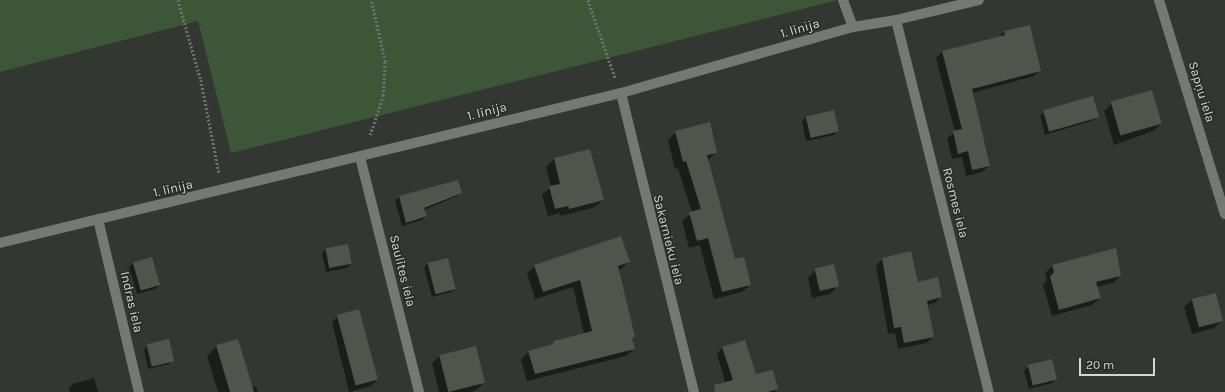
<!DOCTYPE html>
<meta charset="utf-8">
<style>
body{margin:0}
#map{position:relative;width:1225px;height:392px;overflow:hidden;background:#323731;font-family:Karla,sans-serif}
div>[style]{position:absolute}
[style*='--x']{left:calc(var(--x)*1px);top:calc(var(--y)*1px);width:calc(var(--w)*1px);rotate:calc(var(--a)*1deg)}
.green>*{inset:0;background:#3d5637}
.shadow>*{inset:0;background:#0007}
.building>*{inset:0;background:#4f544d;transform-origin:0 0}
.path>*{height:2.5px;margin-top:-1.25px;transform-origin:0;background:repeating-linear-gradient(90deg,#6e726d 0 2px,transparent 0 4px)}
.street>*{height:10px;margin:-5px;padding:0 5px;transform-origin:5px;border-radius:5px;background:#747972}
span{translate:-50% -50%;white-space:nowrap;text-align:center;line-height:1.15;-webkit-text-stroke:3px #282d27;paint-order:stroke}
.street-label{font-size:13px;color:#d3d6d2}
.scale{position:absolute;left:1079px;top:358px;width:76px;height:18px;box-sizing:border-box;border:2px solid #d3d6d2;border-top:0;padding-left:5px;font-size:12px;line-height:14px;white-space:nowrap;color:#d3d6d2;-webkit-text-stroke:3px #282d27;paint-order:stroke}
</style>
<div id="map">
<div class="green">
<div style="clip-path:polygon(0 0,838px 0,231px 153px,198px 21px,0 72px)"></div>
</div>
<div class="shadow">
<div style="clip-path:polygon(1005px 31px,1040px 70px,1034px 76px,972px 93px,989px 166px,982px 172px,966px 176px,962px 157px,952px 159px,947px 138px,955px 132px,936px 58px,942px 52px,998px 38px)"></div>
<div style="clip-path:polygon(1112px 103px,1161px 124px,1153px 131px,1114px 145px,1104px 111px)"></div>
<div style="clip-path:polygon(1044px 112px,1098px 116px,1094px 120px,1045px 135px,1040px 116px)"></div>
<div style="clip-path:polygon(806px 117px,838px 131px,834px 135px,806px 141px,802px 121px)"></div>
<div style="clip-path:polygon(676px 132px,716px 152px,708px 160px,734px 260px,750px 285px,742px 292px,714px 299px,700px 245px,689px 248px,682px 221px,692px 213px,678px 168px,675px 169px,668px 140px)"></div>
<div style="clip-path:polygon(590px 150px,603px 200px,595px 207px,561px 216px,560px 213px,548px 216px,542px 195px,551px 187px,546px 167px,554px 159px)"></div>
<div style="clip-path:polygon(457px 181px,461px 192px,457px 196px,424px 210px,426px 216px,422px 220px,402px 226px,395px 201px,399px 197px)"></div>
<div style="clip-path:polygon(326px 249px,351px 264px,347px 268px,326px 272px,322px 253px)"></div>
<div style="clip-path:polygon(1115px 250px,1120px 276px,1113px 283px,1097px 287px,1100px 298px,1092px 305px,1052px 316px,1043px 285px,1047px 280px,1045px 273px,1052px 266px)"></div>
<div style="clip-path:polygon(151px 258px,159px 285px,155px 289px,137px 294px,129px 267px,133px 263px)"></div>
<div style="clip-path:polygon(883px 259px,941px 297px,935px 303px,927px 305px,933px 337px,926px 343px,898px 349px,895px 333px,888px 334px,876px 265px)"></div>
<div style="clip-path:polygon(629px 262px,618px 271px,634px 349px,626px 356px,527px 381px,521px 360px,528px 352px,584px 334px,573px 287px,535px 299px,527px 273px,535px 266px)"></div>
<div style="clip-path:polygon(428px 263px,455px 288px,451px 292px,432px 297px,424px 267px)"></div>
<div style="clip-path:polygon(815px 270px,838px 286px,830px 294px,812px 298px,808px 278px)"></div>
<div style="clip-path:polygon(1192px 300px,1222px 321px,1214px 328px,1192px 334px,1184px 307px)"></div>
<div style="clip-path:polygon(338px 316px,377px 380px,371px 386px,349px 392px,332px 322px)"></div>
<div style="clip-path:polygon(148px 345px,173px 360px,169px 364px,148px 369px,144px 349px)"></div>
<div style="clip-path:polygon(217px 346px,252px 387px,256px 386px,258px 392px,218px 392px,207px 356px)"></div>
<div style="clip-path:polygon(722px 348px,755px 375px,777px 389px,774px 392px,728px 392px,717px 354px)"></div>
<div style="clip-path:polygon(440px 356px,484px 383px,476px 390px,470px 392px,439px 392px,432px 363px)"></div>
<div style="clip-path:polygon(1051px 360px,1056px 379px,1052px 383px,1029px 389px,1024px 371px,1028px 367px)"></div>
<div style="clip-path:polygon(94px 378px,98px 392px,70px 392px,69px 388px,73px 384px)"></div>
</div>
<div class="building">
<div style="clip-path:polygon(1030px 25px,1041px 71px,972px 89px,990px 166px,972px 170px,968px 151px,958px 154px,953px 131px,962px 129px,942px 51px,1005px 35px,1004px 31px)"></div>
<div style="left:1152px;top:90px;width:35px;height:43px;rotate:74deg"></div>
<div style="left:1093px;top:96px;width:22px;height:52px;rotate:74deg"></div>
<div style="left:834px;top:110px;width:22px;height:29px;rotate:77deg"></div>
<div style="clip-path:polygon(710px 122px,717px 153px,707px 155px,735px 259px,744px 257px,751px 285px,722px 292px,708px 238px,697px 241px,689px 212px,701px 209px,686px 161px,683px 162px,675px 131px)"></div>
<div style="clip-path:polygon(590px 149px,604px 200px,569px 209px,568px 206px,555px 209px,549px 186px,560px 184px,554px 158px)"></div>
<div style="clip-path:polygon(458px 180px,462px 193px,424px 208px,427px 216px,406px 223px,399px 196px)"></div>
<div style="clip-path:polygon(621px 236px,630px 262px,618px 266px,635px 337px,632px 338px,635px 349px,535px 374px,528px 351px,553px 344px,554px 341px,592px 331px,580px 280px,543px 292px,534px 265px)"></div>
<div style="left:348px;top:244px;width:20px;height:23px;rotate:79deg"></div>
<div style="clip-path:polygon(1116px 248px,1121px 276px,1096px 282px,1101px 298px,1059px 310px,1050px 277px,1054px 272px,1052px 265px)"></div>
<div style="clip-path:polygon(911px 251px,918px 282px,938px 277px,942px 297px,927px 301px,934px 337px,904px 343px,901px 327px,894px 328px,882px 258px)"></div>
<div style="left:152px;top:257px;width:29px;height:20px;rotate:74deg"></div>
<div style="left:448px;top:258px;width:32px;height:21px;rotate:76deg"></div>
<div style="left:834px;top:264px;width:23px;height:20px;rotate:77deg"></div>
<div style="left:1216px;top:293px;width:29px;height:25px;rotate:76deg"></div>
<div style="left:359px;top:309px;width:73px;height:23px;rotate:75deg"></div>
<div style="left:169px;top:339px;width:23px;height:23px;rotate:77deg"></div>
<div style="clip-path:polygon(238px 339px,254px 392px,230px 392px,216px 345px)"></div>
<div style="clip-path:polygon(745px 340px,756px 374px,773px 370px,778px 389px,768px 392px,715px 392px,714px 385px,733px 380px,722px 347px)"></div>
<div style="left:476px;top:346px;width:38px;height:38px;rotate:76deg"></div>
<div style="left:1052px;top:359px;width:21px;height:25px;rotate:76deg"></div>
</div>
<div class="path">
<div style="--x:178;--y:0;--w:83;--a:74"></div>
<div style="--x:201;--y:80;--w:95;--a:79"></div>
<div style="--x:588;--y:0;--w:82;--a:70.7"></div>
<div style="--x:370;--y:135;--w:41;--a:-71.6"></div>
<div style="--x:383;--y:96;--w:34;--a:-87"></div>
<div style="--x:385;--y:62;--w:64;--a:-102.7"></div>
</div>
<div class="street">
<div style="--x:843;--y:0;--w:29;--a:70"></div>
<div style="--x:1159;--y:0;--w:224;--a:72.9"></div>
<div style="--x:896;--y:20;--w:383;--a:76"></div>
<div style="--x:621;--y:93;--w:308;--a:76.3"></div>
<div style="--x:360;--y:157;--w:242;--a:75.9"></div>
<div style="--x:98;--y:219;--w:178;--a:76.7"></div>
<div style="--x:0;--y:243;--w:639;--a:-13.58"></div>
<div style="--x:621;--y:93;--w:241;--a:-15.9"></div>
<div style="--x:853;--y:27;--w:44;--a:-9.2"></div>
<div style="--x:896;--y:20;--w:85;--a:-13.5"></div>
</div>
<div class="street-label">
<span style="left:800px;top:29px;rotate:-16deg">1. līnija</span>
<span style="left:1201px;top:92px;rotate:73deg">Sapņu iela</span>
<span style="left:487px;top:112px;rotate:-14deg">1. līnija</span>
<span style="left:173px;top:189px;rotate:-13deg">1. līnija</span>
<span style="left:955px;top:203px;rotate:76deg">Rosmes iela</span>
<span style="left:668px;top:240px;rotate:76deg">Sakarnieku iela</span>
<span style="left:402px;top:271px;rotate:76deg">Saulītes iela</span>
<span style="left:131px;top:302px;rotate:77deg">Indras iela</span>
</div>
<div class="scale">20 m</div>
</div>
